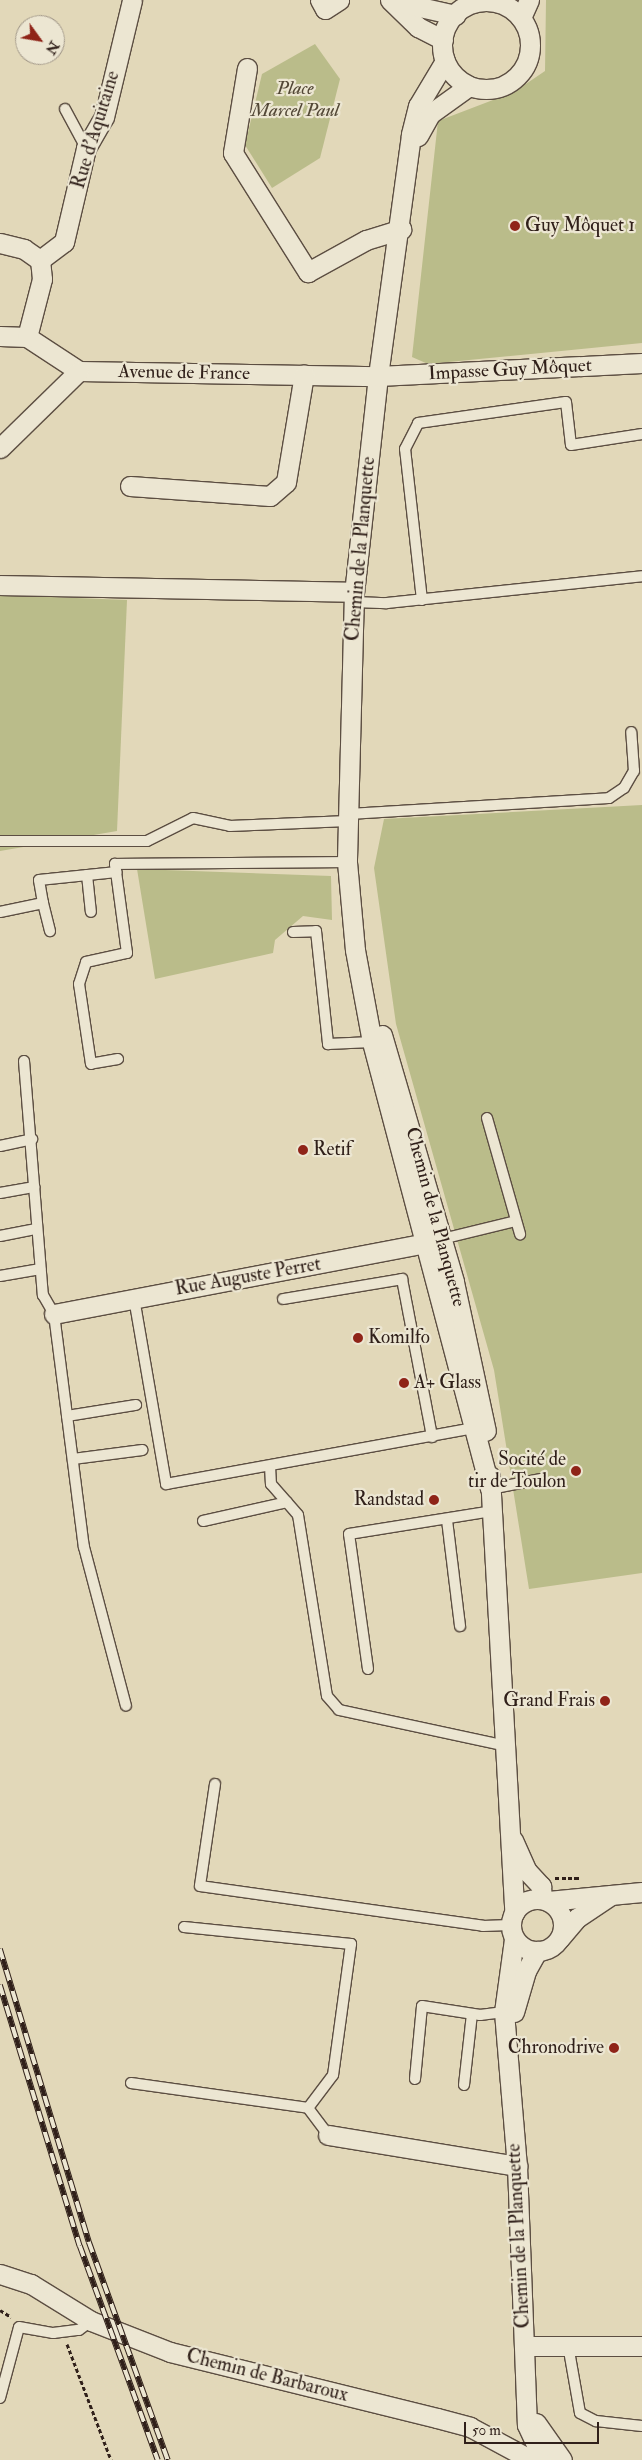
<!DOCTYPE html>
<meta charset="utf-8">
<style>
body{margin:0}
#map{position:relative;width:642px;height:2460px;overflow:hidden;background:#e2d8b9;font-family:"IM FELL Double Pica",serif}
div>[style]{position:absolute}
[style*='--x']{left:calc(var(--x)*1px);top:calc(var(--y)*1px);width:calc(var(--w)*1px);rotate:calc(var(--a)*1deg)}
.green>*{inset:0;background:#babc8a}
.path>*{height:3px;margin-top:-1.5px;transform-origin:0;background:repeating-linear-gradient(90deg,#30201a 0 4px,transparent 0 6.5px)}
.roads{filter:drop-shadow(1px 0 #5c4e42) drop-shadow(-1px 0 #5c4e42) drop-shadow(0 1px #5c4e42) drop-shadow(0 -1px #5c4e42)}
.lane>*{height:10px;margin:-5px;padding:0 5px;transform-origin:5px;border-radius:5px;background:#ece6d2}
.street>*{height:19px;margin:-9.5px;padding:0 9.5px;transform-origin:9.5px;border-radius:9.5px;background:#ece6d2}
.street>.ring{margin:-9.5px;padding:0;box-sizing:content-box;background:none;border:19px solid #ece6d2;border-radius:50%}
.rail>*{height:5.5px;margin-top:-2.75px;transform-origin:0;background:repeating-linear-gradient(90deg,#ece6d2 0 11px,#30201a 0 22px);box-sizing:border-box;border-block:1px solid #30201a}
.dots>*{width:14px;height:14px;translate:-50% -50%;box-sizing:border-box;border:2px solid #ece6d2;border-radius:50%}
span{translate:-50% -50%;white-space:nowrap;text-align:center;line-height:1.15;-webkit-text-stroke:4.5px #ece6d2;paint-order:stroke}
.park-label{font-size:19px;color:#524736;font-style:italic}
.street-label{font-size:19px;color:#30201a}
.poi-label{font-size:19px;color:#30201a}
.left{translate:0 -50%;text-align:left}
.right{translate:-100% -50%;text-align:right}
.north{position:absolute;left:15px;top:15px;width:50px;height:50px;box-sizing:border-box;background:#ece6d2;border:1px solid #a19788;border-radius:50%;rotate:122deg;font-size:14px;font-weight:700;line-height:20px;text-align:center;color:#30201a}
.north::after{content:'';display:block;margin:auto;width:18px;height:22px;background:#8f2418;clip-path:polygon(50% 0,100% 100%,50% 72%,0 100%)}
.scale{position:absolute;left:464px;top:2422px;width:135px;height:22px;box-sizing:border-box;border:2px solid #30201a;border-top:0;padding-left:6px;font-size:15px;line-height:18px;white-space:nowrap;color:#30201a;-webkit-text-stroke:4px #ece6d2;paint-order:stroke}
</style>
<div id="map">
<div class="green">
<div style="clip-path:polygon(546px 0,642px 0,642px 343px,428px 364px,412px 357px,438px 121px,514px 92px,545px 71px)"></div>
<div style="clip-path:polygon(315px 44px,340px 79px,320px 158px,272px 188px,245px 145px,262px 74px)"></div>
<div style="clip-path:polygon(0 595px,127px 600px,117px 831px,0 851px)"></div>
<div style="clip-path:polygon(642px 805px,642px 1573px,529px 1589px,494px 1370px,396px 1024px,374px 868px,384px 819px)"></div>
<div style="clip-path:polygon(137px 869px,331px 876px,332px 920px,303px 916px,275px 940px,273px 953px,155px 979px)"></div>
</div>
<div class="path">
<div style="--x:555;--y:1878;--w:24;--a:0"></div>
<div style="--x:0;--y:2310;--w:13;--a:32"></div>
<div style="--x:67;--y:2344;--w:124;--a:69.2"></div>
</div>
<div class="roads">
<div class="lane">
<div style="--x:65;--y:109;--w:44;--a:61.7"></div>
<div style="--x:422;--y:600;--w:152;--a:-96.4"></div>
<div style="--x:405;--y:449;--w:29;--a:-63"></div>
<div style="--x:418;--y:423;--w:149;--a:-8.1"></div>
<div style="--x:566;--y:402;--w:43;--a:83.4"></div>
<div style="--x:571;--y:445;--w:72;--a:-8.8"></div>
<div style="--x:354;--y:602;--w:33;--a:2"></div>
<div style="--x:387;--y:603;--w:256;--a:-6"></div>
<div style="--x:349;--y:814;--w:260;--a:-3.5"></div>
<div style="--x:609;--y:798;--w:18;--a:-34"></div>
<div style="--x:624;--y:788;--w:20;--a:-60"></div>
<div style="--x:634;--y:771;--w:39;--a:-94"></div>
<div style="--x:0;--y:841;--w:147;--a:0"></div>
<div style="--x:147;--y:841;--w:51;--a:-26.6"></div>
<div style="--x:193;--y:818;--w:38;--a:12"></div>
<div style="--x:230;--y:826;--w:118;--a:-2.4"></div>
<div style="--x:87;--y:875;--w:37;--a:84"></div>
<div style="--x:43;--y:903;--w:29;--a:76"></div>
<div style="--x:0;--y:912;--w:44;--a:-11.8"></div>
<div style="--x:43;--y:903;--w:23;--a:-100"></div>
<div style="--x:39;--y:880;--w:78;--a:-5.9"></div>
<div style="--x:293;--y:932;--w:23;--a:-2"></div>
<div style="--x:316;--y:931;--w:114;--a:83.9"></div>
<div style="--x:328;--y:1044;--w:44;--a:-2.6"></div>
<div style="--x:118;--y:1059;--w:27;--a:170"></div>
<div style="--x:91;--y:1064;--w:81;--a:-98.5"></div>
<div style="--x:79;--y:984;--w:23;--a:-72"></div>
<div style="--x:86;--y:962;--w:42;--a:-12.4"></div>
<div style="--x:127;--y:953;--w:90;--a:-97.7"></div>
<div style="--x:115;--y:864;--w:232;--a:-0.5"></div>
<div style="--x:24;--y:1061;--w:235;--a:85.4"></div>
<div style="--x:43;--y:1295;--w:22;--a:60"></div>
<div style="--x:54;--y:1314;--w:235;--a:82.7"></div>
<div style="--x:84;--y:1547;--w:164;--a:75.2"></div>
<div style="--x:487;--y:1118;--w:121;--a:74.1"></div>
<div style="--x:0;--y:1146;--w:33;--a:-12"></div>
<div style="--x:0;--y:1193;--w:35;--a:-10"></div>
<div style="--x:0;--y:1236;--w:37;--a:-11"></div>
<div style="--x:442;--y:1239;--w:76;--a:-13.7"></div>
<div style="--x:0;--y:1276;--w:41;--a:-9.9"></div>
<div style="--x:134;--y:1298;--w:189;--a:80.2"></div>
<div style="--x:166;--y:1484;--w:313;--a:-10.3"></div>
<div style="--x:283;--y:1299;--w:121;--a:-9.5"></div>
<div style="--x:402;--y:1279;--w:161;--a:79.2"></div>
<div style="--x:67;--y:1416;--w:70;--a:-9.1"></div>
<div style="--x:73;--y:1459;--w:70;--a:-7.4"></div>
<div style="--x:270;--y:1466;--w:18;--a:87"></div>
<div style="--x:271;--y:1484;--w:41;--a:48.9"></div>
<div style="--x:298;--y:1515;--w:183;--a:80.9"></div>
<div style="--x:327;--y:1696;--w:18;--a:49"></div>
<div style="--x:339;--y:1710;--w:167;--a:12.1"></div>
<div style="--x:490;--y:1489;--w:52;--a:-11.1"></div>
<div style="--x:447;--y:1520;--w:107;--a:83"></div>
<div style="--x:203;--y:1521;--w:86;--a:-12.7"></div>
<div style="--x:368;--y:1669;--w:136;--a:-98"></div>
<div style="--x:349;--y:1534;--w:146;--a:-9.1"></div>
<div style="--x:215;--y:1784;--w:103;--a:98.4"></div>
<div style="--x:200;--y:1886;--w:286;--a:8"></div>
<div style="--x:483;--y:1926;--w:27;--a:-2"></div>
<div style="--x:184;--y:1927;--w:168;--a:5.8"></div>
<div style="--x:351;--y:1944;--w:132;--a:97.8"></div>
<div style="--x:333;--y:2075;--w:41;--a:127.1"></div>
<div style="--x:415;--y:2079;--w:73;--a:-84.5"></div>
<div style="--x:422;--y:2006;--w:59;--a:8.8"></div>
<div style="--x:480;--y:2015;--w:24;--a:-7"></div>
<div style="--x:131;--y:2083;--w:179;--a:8"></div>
<div style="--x:308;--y:2108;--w:34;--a:53"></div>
<div style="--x:464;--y:2085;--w:71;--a:-83.6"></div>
<div style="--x:568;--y:2345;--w:69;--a:80"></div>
<div style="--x:580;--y:2413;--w:18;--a:27"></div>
<div style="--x:596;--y:2421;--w:46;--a:6.2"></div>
<div style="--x:0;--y:2398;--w:73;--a:-75"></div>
<div style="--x:19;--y:2327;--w:35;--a:10"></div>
<div style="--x:53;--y:2333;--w:26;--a:-7"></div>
<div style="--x:79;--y:2330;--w:15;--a:-37"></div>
</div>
<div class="street">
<div style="--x:320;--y:0;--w:10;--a:61"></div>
<div style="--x:325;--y:9;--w:17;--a:-33"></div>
<div style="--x:390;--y:0;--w:39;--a:44"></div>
<div style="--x:418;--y:27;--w:28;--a:27"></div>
<div style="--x:393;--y:1;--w:64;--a:12.7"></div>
<div class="ring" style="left:442px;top:1px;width:69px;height:69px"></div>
<div style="--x:521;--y:18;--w:20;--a:-66"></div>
<div style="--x:445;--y:61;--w:52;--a:121"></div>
<div style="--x:418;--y:106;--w:30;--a:104"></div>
<div style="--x:411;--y:135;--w:243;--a:97.8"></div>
<div style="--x:378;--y:376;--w:217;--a:96.3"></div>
<div style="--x:354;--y:592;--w:270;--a:91.5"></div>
<div style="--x:347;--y:862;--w:88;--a:84.8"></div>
<div style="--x:355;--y:950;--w:94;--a:79.5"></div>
<div style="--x:372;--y:1042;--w:462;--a:75.2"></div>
<div style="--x:247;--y:68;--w:86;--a:99.4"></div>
<div style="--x:233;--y:153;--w:141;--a:57.8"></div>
<div style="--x:308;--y:272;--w:66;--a:-28.9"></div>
<div style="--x:366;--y:240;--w:37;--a:-17"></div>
<div style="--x:418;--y:136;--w:25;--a:-61"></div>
<div style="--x:430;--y:114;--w:48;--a:-35.7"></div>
<div style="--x:0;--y:243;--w:25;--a:14"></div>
<div style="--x:24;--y:249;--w:19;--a:35"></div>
<div style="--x:40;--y:260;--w:30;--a:-37"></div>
<div style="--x:64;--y:242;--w:97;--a:-76.8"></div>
<div style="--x:86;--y:148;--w:36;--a:-60"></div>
<div style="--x:104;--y:117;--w:120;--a:-76.5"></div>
<div style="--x:0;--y:336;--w:27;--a:2"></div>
<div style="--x:27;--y:337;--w:62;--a:33.2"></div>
<div style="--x:79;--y:371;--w:299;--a:1"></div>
<div style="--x:378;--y:376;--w:264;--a:-2.8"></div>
<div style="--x:27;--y:337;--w:60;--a:-75.5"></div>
<div style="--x:42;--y:279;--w:19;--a:-96"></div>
<div style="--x:0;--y:448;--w:110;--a:-44.3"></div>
<div style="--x:130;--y:486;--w:140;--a:4.1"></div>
<div style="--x:270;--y:496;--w:21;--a:-41"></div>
<div style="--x:286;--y:482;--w:109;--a:-80.5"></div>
<div style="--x:0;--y:585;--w:354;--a:1.1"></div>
<div style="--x:382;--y:1035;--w:257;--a:73.7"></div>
<div style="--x:454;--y:1282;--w:152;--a:77.9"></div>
<div style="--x:54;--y:1314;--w:388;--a:-10.8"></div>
<div style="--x:490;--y:1476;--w:437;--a:86.8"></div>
<div style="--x:513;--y:1840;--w:34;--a:66"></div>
<div style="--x:527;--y:1871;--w:21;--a:47"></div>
<div style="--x:541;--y:1886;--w:13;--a:86"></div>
<div class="ring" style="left:511px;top:1899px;width:33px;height:33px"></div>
<div style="--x:548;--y:1901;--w:94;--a:-5.5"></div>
<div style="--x:560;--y:1938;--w:26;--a:-50"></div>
<div style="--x:577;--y:1918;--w:41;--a:-34.1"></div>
<div style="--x:514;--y:1939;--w:74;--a:97.8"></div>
<div style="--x:504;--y:2012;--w:155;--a:85.2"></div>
<div style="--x:517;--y:2166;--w:259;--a:87.8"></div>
<div style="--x:527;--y:2425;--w:38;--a:65"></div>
<div style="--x:514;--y:2012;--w:43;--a:-73.7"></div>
<div style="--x:526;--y:1971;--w:23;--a:-61"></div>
<div style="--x:328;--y:2135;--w:192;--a:9.3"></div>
<div style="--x:0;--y:2274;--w:33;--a:18"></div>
<div style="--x:31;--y:2284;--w:70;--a:31.7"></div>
<div style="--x:91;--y:2321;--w:85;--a:21.4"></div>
<div style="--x:170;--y:2352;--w:275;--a:13.9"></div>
<div style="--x:437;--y:2418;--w:34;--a:15"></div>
<div style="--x:470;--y:2427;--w:61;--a:28.2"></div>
<div style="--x:524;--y:2456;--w:17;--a:7"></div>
<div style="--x:524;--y:2346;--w:118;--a:0"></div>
<div style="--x:536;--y:2423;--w:45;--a:54.9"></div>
</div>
</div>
<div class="rail">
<div style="--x:0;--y:1949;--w:306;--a:73.1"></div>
<div style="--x:89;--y:2242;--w:232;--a:70.1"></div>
<div style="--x:0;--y:1985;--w:273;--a:73"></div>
<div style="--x:80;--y:2246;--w:228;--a:70"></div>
</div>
<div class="dots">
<div style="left:515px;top:226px;background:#8f2418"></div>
<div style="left:303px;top:1150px;background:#8f2418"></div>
<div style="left:358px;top:1338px;background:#8f2418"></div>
<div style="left:404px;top:1383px;background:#8f2418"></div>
<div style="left:576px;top:1471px;background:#8f2418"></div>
<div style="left:434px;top:1500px;background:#8f2418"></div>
<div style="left:605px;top:1701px;background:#8f2418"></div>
<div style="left:614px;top:2048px;background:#8f2418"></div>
</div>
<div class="park-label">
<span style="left:295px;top:100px">Place<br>Marcel Paul</span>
</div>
<div class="street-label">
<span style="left:96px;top:130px;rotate:-73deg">Rue d'Aquitaine</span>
<span style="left:510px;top:370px;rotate:-3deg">Impasse Guy Môquet</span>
<span style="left:184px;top:373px;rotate:1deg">Avenue de France</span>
<span style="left:361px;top:549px;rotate:-85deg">Chemin de la Planquette</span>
<span style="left:435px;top:1217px;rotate:75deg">Chemin de la Planquette</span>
<span style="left:248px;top:1277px;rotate:-10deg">Rue Auguste Perret</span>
<span style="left:519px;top:2236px;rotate:-93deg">Chemin de la Planquette</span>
<span style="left:267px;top:2376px;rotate:14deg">Chemin de Barbaroux</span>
</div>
<div class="poi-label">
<span class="left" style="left:525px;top:226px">Guy Môquet 1</span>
<span class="left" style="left:313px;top:1150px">Retif</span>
<span class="left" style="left:368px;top:1338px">Komilfo</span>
<span class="left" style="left:414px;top:1383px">A+ Glass</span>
<span class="right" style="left:566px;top:1471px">Socité de<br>tir de Toulon</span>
<span class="right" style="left:424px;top:1500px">Randstad</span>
<span class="right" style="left:595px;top:1701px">Grand Frais</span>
<span class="right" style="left:604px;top:2048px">Chronodrive</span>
</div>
<div class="north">N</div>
<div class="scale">50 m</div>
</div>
